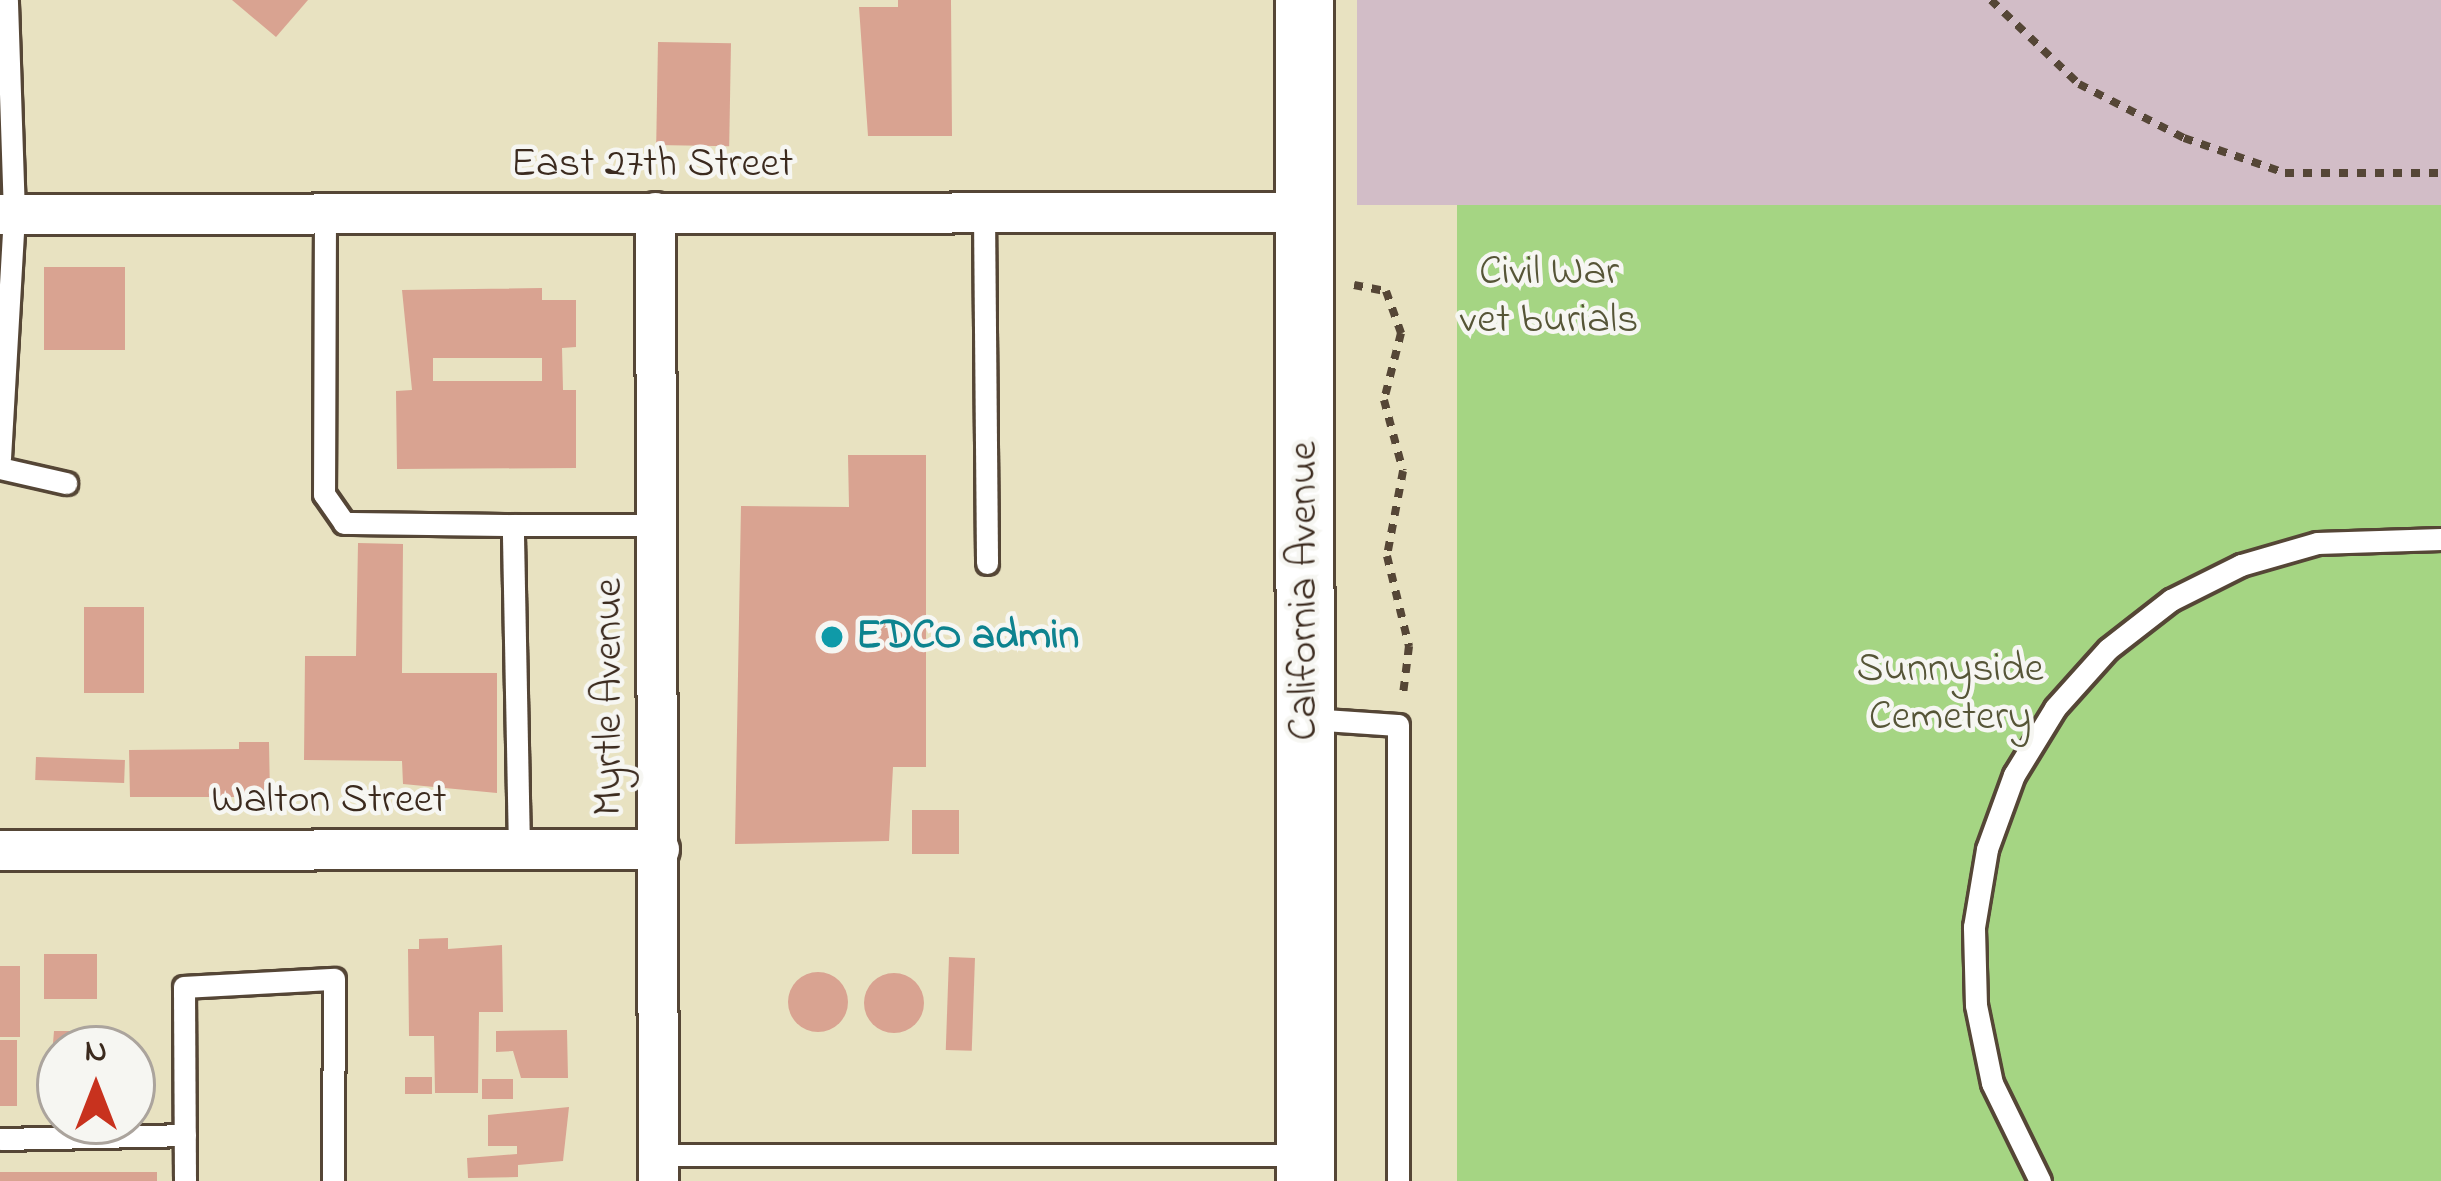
<!DOCTYPE html>
<style>
body{margin:0}
#map{position:relative;width:2441px;height:1181px;overflow:hidden;background:#e8e2c1;font-family:"Indie Flower",sans-serif}
div>[style]{position:absolute}
[style*='--x']{left:calc(var(--x)*1px);top:calc(var(--y)*1px);width:calc(var(--w)*1px);rotate:calc(var(--a)*1deg)}
.industrial>*{inset:0;background:#d2bdc7;transform-origin:0 0}
.green>*{inset:0;background:#a5d583;transform-origin:0 0}
.building>*{inset:0;background:#d9a391;transform-origin:0 0}
.round{border-radius:50%}
.path>*{height:8px;margin-top:-4px;transform-origin:0;background:repeating-linear-gradient(90deg,#554636 0 9px,transparent 0 18px)}
.roads{filter:drop-shadow(3px 0 #554636) drop-shadow(-3px 0 #554636) drop-shadow(0 3px #554636) drop-shadow(0 -3px #554636)}
.lane>*{height:21px;margin:-10.5px;padding:0 10.5px;transform-origin:10.5px;border-radius:10.5px;background:#fff}
.street>*{height:39px;margin:-19.5px;padding:0 19.5px;transform-origin:19.5px;border-radius:19.5px;background:#fff}
.secondary>*{height:57px;margin:-28.5px;padding:0 28.5px;transform-origin:28.5px;border-radius:28.5px;background:#fff}
.dots>*{width:33px;height:33px;translate:-50% -50%;box-sizing:border-box;border:6px solid #f6f6f2;border-radius:50%}
span{translate:-50% -50%;white-space:nowrap;text-align:center;line-height:1.15;-webkit-text-stroke:9px #f6f6f2;paint-order:stroke}
.street-label{font-size:42px;color:#3b2a1e}
.park-label{font-size:42px;color:#565537}
.culture-label{font-size:42px;color:#0d838f;font-weight:700}
.left{translate:0 -50%;text-align:left}
.north{position:absolute;left:36px;top:1025px;width:120px;height:120px;box-sizing:border-box;background:#f6f6f2;border:3px solid #aba49d;border-radius:50%;rotate:0deg;font-size:33px;font-weight:700;line-height:48px;text-align:center;color:#3b2a1e}
.north::after{content:'';display:block;margin:auto;width:42px;height:54px;background:#c8321e;clip-path:polygon(50% 0,100% 100%,50% 72%,0 100%)}
</style>
<div id="map">
<div class="industrial">
<div style="left:1357px;top:0;width:1084px;height:205px"></div>
</div>
<div class="green">
<div style="left:2441px;top:205px;width:976px;height:984px;rotate:90deg"></div>
</div>
<div class="building">
<div style="clip-path:polygon(232px 0,308px 0,276px 37px)"></div>
<div style="clip-path:polygon(898px 0,951px 0,952px 136px,868px 136px,859px 7px,898px 7px)"></div>
<div style="left:658px;top:42px;width:73px;height:103px;rotate:1deg"></div>
<div style="left:125px;top:267px;width:83px;height:81px;rotate:90deg"></div>
<div style="clip-path:polygon(evenodd,542px 288px,542px 300px,576px 300px,576px 347px,562px 348px,563px 390px,576px 390px,576px 468px,397px 469px,396px 391px,412px 390px,402px 290px,542px 288px,433px 358px,542px 358px,542px 381px,433px 381px,433px 358px)"></div>
<div style="clip-path:polygon(848px 455px,926px 455px,926px 767px,893px 767px,889px 841px,735px 844px,741px 506px,849px 507px)"></div>
<div style="clip-path:polygon(358px 543px,403px 544px,402px 673px,497px 673px,497px 793px,403px 784px,402px 761px,304px 760px,305px 656px,356px 656px)"></div>
<div style="left:84px;top:607px;width:60px;height:86px"></div>
<div style="clip-path:polygon(239px 742px,269px 742px,270px 797px,130px 797px,129px 750px,239px 749px)"></div>
<div style="left:36px;top:757px;width:89px;height:23px;rotate:2deg"></div>
<div style="left:912px;top:810px;width:47px;height:44px"></div>
<div style="clip-path:polygon(448px 938px,448px 949px,502px 945px,503px 1012px,479px 1012px,478px 1093px,435px 1093px,434px 1036px,409px 1036px,408px 949px,419px 949px,419px 939px)"></div>
<div style="left:97px;top:954px;width:45px;height:53px;rotate:90deg"></div>
<div style="left:949px;top:957px;width:26px;height:93px;rotate:2deg"></div>
<div style="left:0;top:966px;width:20px;height:71px"></div>
<div class="round" style="left:788px;top:972px;width:60px;height:60px"></div>
<div class="round" style="left:864px;top:973px;width:60px;height:60px"></div>
<div style="clip-path:polygon(567px 1030px,568px 1078px,521px 1078px,513px 1051px,496px 1052px,496px 1031px)"></div>
<div style="clip-path:polygon(54px 1031px,99px 1031px,99px 1049px,60px 1049px,60px 1092px,49px 1092px)"></div>
<div style="left:0;top:1040px;width:17px;height:66px"></div>
<div style="left:405px;top:1077px;width:27px;height:17px"></div>
<div style="left:482px;top:1079px;width:31px;height:20px"></div>
<div style="clip-path:polygon(569px 1107px,563px 1161px,518px 1165px,518px 1177px,468px 1178px,467px 1158px,517px 1154px,517px 1146px,488px 1146px,488px 1115px)"></div>
<div style="left:0;top:1172px;width:157px;height:9px"></div>
</div>
<div class="path">
<div style="--x:1991;--y:0;--w:122;--a:43.7"></div>
<div style="--x:2079;--y:84;--w:118;--a:27.2"></div>
<div style="--x:2184;--y:138;--w:107;--a:19.1"></div>
<div style="--x:2285;--y:173;--w:156;--a:0"></div>
<div style="--x:1354;--y:285;--w:33;--a:11"></div>
<div style="--x:1386;--y:291;--w:45;--a:70.3"></div>
<div style="--x:1401;--y:333;--w:69;--a:104.2"></div>
<div style="--x:1384;--y:400;--w:73;--a:75"></div>
<div style="--x:1403;--y:471;--w:86;--a:100.7"></div>
<div style="--x:1387;--y:556;--w:93;--a:76.3"></div>
<div style="--x:1409;--y:646;--w:48;--a:97.1"></div>
</div>
<div class="roads">
<div class="lane">
<div style="--x:984;--y:214;--w:349;--a:89.5"></div>
<div style="--x:325;--y:215;--w:279;--a:90.2"></div>
<div style="--x:324;--y:494;--w:35;--a:55"></div>
<div style="--x:344;--y:523;--w:169;--a:0.7"></div>
<div style="--x:0;--y:458;--w:244;--a:-86.7"></div>
<div style="--x:14;--y:214;--w:214;--a:-91.9"></div>
<div style="--x:0;--y:468;--w:68;--a:12.8"></div>
<div style="--x:1309;--y:719;--w:89;--a:3.9"></div>
<div style="--x:1398;--y:725;--w:456;--a:90"></div>
<div style="--x:519;--y:849;--w:324;--a:-91.1"></div>
<div style="--x:513;--y:525;--w:144;--a:0"></div>
<div style="--x:0;--y:1139;--w:185;--a:-1.2"></div>
<div style="--x:658;--y:1155;--w:646;--a:0"></div>
<div style="--x:185;--y:1181;--w:194;--a:-90.3"></div>
<div style="--x:184;--y:987;--w:150;--a:-3.1"></div>
<div style="--x:334;--y:979;--w:202;--a:90.3"></div>
<div style="--x:2040;--y:1181;--w:109;--a:-116.1"></div>
<div style="--x:1992;--y:1083;--w:80;--a:-101.6"></div>
<div style="--x:1976;--y:1005;--w:78;--a:-91.5"></div>
<div style="--x:1974;--y:927;--w:79;--a:-80.5"></div>
<div style="--x:1987;--y:849;--w:79;--a:-70"></div>
<div style="--x:2014;--y:775;--w:79;--a:-58.5"></div>
<div style="--x:2055;--y:708;--w:79;--a:-48.1"></div>
<div style="--x:2108;--y:649;--w:80;--a:-37.9"></div>
<div style="--x:2171;--y:600;--w:78;--a:-26.6"></div>
<div style="--x:2241;--y:565;--w:79;--a:-16.1"></div>
<div style="--x:2317;--y:543;--w:124;--a:-1.8"></div>
</div>
<div class="street">
<div style="--x:655;--y:212;--w:969;--a:89.82"></div>
<div style="--x:0;--y:214;--w:1304;--a:-0.09"></div>
<div style="--x:0;--y:850;--w:659;--a:-0.09"></div>
</div>
<div class="secondary">
<div style="--x:1304;--y:0;--w:1181;--a:89.95"></div>
</div>
</div>
<div class="dots">
<div style="left:832px;top:637px;background:#0f9aa8"></div>
</div>
<div class="street-label">
<span style="left:652px;top:165px">East 27th Street</span>
<span style="left:1305px;top:591px;rotate:-90deg">California Avenue</span>
<span style="left:610px;top:697px;rotate:-90deg">Myrtle Avenue</span>
<span style="left:329px;top:801px">Walton Street</span>
</div>
<div class="park-label">
<span style="left:1549px;top:297px">Civil War<br>vet burials</span>
<span style="left:1950px;top:694px">Sunnyside<br>Cemetery</span>
</div>
<div class="culture-label">
<span class="left" style="left:856px;top:637px">EDCO admin</span>
</div>
<div class="north">N</div>
</div>
